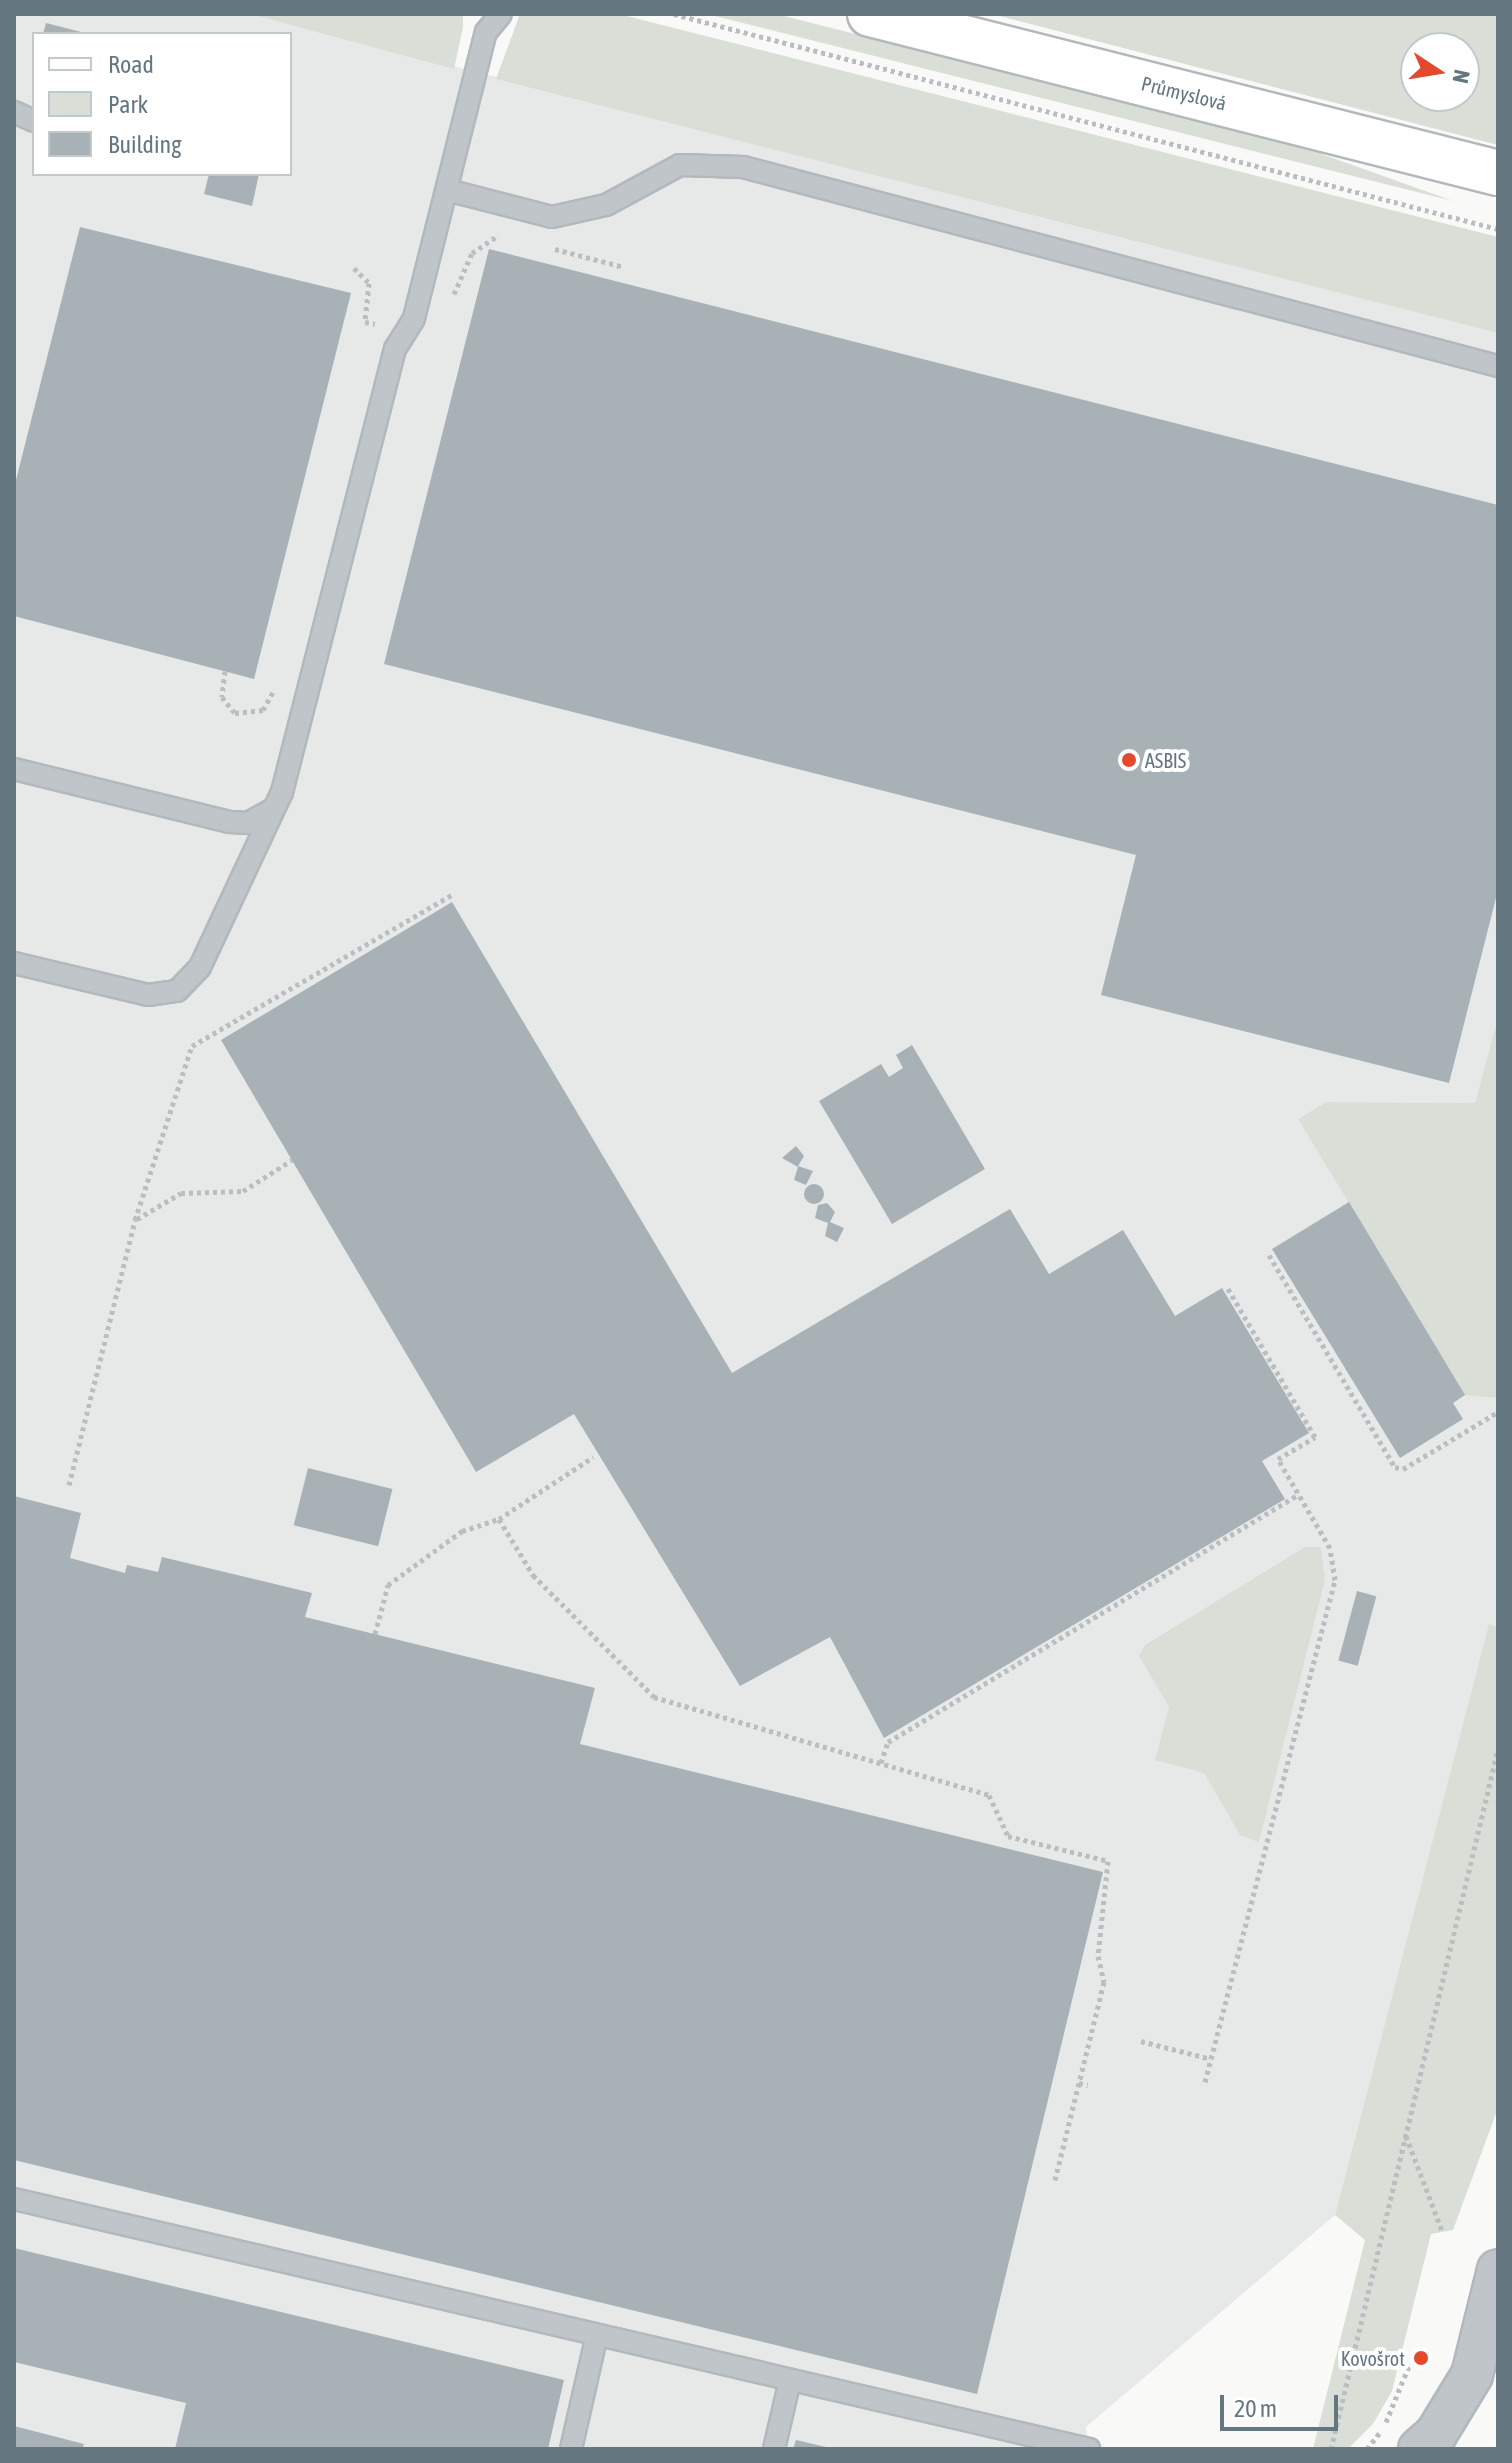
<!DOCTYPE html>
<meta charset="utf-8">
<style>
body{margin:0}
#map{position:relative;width:1512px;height:2463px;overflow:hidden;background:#f9f9f7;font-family:"Asap Condensed",sans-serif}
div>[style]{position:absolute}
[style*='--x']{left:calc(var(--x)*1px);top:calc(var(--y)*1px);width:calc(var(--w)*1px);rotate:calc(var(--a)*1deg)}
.built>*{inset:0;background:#e7e9e8}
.green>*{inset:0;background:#d9ded6}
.building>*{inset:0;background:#a7b1b6;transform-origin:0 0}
.round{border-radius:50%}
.path>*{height:5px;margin-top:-2.5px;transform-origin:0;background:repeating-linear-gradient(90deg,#babec1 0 4px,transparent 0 8px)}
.roads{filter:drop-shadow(2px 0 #b2b9bd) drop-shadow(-2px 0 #b2b9bd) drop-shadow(0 2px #b2b9bd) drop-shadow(0 -2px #b2b9bd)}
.service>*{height:20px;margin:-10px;padding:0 10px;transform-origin:10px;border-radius:10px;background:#c0c5c9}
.minor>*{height:40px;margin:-20px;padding:0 20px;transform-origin:20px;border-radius:20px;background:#c0c5c9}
.secondary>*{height:44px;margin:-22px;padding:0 22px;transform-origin:22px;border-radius:22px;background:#fff}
.dots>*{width:22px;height:22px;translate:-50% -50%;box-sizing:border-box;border:4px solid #fff;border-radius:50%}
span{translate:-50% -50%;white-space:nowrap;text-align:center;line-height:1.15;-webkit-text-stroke:8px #fff;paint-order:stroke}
.street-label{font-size:20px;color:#647781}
.poi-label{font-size:20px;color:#647781}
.left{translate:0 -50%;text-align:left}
.right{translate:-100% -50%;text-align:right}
.frame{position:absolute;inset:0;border:16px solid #647781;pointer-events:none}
.legend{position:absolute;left:32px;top:32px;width:260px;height:144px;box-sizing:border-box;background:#fff;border:2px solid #c1c9cd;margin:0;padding:10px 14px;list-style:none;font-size:24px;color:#647781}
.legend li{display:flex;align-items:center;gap:16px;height:40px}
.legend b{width:40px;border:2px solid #c1c9cd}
.north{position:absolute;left:1400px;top:32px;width:80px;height:80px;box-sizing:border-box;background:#fff;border:2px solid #c1c9cd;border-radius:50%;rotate:102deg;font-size:22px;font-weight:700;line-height:32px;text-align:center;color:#647781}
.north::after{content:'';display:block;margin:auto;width:28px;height:36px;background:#e2492d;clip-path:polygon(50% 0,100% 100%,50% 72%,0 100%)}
.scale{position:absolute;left:1220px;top:2395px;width:118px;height:36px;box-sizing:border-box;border:4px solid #647781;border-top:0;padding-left:10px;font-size:24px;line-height:28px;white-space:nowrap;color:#647781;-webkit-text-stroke:6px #fff;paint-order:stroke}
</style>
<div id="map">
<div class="built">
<div style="clip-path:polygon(evenodd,14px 14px,250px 14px,1498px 333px,1498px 1017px,1475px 1103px,1326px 1102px,1298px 1119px,1349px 1202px,1497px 1394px,1498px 1627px,1489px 1625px,1335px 2215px,1086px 2427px,1089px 2449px,14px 2449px,14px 14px,34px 34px,290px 34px,290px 174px,34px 174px,34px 34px)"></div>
</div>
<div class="green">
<div style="clip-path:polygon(250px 14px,463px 14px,463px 27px,454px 69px)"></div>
<div style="clip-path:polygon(520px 14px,619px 14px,1498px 237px,1498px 333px,496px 79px)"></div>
<div style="clip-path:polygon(707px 14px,776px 14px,1302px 147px,1453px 201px)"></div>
<div style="clip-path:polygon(evenodd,992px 14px,1498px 14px,1498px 145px,992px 14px,1464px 48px,1464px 96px,1416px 96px,1416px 48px,1464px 48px)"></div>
<div style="clip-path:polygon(1498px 1017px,1498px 1398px,1465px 1395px,1298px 1119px,1326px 1102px,1475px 1103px)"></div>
<div style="clip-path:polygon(1305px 1547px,1321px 1547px,1325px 1580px,1259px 1842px,1240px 1835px,1204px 1773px,1155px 1760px,1169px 1707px,1139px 1656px,1145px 1645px)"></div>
<div style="clip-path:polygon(1489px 1624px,1498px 1627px,1498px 2108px,1453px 2230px,1431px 2234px,1392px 2391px,1373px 2424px,1348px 2449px,1313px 2449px,1365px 2240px,1335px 2215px)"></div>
</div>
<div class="building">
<div style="clip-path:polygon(46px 23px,85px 33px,85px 34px,43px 34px)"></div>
<div style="clip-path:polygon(209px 174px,259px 174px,252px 206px,204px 194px)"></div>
<div style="clip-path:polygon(80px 227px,351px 293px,254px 679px,14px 616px,14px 488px)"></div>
<div style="clip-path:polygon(489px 249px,1498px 505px,1498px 890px,1449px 1083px,1101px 995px,1136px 855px,384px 664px)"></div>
<div style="clip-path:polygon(452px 902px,732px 1373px,1010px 1209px,1049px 1274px,1123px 1230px,1175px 1316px,1222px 1288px,1309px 1433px,1262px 1461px,1285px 1499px,884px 1738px,830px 1637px,740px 1686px,574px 1414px,476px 1472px,221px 1040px)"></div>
<div style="clip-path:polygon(912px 1045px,985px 1169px,892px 1224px,819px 1101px,881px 1064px,889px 1077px,903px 1068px,896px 1055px)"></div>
<div style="clip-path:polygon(796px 1146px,804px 1156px,798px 1166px,813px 1171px,806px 1185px,794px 1180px,798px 1167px,782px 1158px)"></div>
<div class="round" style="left:804px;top:1184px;width:20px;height:20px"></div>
<div style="clip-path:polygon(1349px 1202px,1465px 1395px,1453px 1403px,1463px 1419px,1400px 1458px,1272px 1249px)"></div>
<div style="clip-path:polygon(827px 1203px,835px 1212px,830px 1222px,844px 1228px,837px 1242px,825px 1236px,828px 1223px,815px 1218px,818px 1205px)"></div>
<div style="left:308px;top:1468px;width:87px;height:59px;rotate:14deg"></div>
<div style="clip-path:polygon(14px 1496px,81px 1513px,70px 1558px,125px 1573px,127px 1565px,158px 1572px,162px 1557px,312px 1593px,305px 1617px,595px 1688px,580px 1744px,1103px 1872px,977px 2394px,14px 2160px)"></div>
<div style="left:1357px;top:1591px;width:20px;height:72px;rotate:15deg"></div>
<div style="clip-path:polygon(14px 2248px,564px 2380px,548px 2449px,175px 2449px,186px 2403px,14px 2362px)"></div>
<div style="clip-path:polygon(14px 2426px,84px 2444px,82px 2449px,14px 2449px)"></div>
<div style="clip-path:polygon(796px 2440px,830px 2448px,829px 2449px,793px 2449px)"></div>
</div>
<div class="path">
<div style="--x:674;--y:14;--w:852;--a:14.62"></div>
<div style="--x:555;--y:249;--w:71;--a:14.6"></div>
<div style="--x:354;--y:268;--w:21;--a:45"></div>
<div style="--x:369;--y:283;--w:39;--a:96"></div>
<div style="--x:365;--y:322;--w:10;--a:11"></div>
<div style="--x:454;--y:294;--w:45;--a:-66.3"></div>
<div style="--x:472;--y:253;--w:32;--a:-34"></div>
<div style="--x:225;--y:671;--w:26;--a:97"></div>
<div style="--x:222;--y:697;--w:21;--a:51"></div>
<div style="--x:235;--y:713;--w:28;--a:-6"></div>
<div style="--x:263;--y:710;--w:23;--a:-61"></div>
<div style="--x:137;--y:1219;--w:51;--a:-30.6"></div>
<div style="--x:181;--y:1193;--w:62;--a:-1.8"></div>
<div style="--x:243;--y:1191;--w:58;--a:-32.3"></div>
<div style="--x:1269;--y:1255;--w:247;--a:59.3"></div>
<div style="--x:1395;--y:1467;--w:8;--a:14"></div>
<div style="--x:1403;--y:1469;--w:111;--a:-31"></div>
<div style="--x:69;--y:1485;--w:273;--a:-76"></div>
<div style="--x:135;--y:1220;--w:183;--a:-71.9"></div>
<div style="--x:192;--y:1046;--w:302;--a:-30.2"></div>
<div style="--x:499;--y:1519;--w:113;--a:-33.4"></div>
<div style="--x:375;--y:1634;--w:51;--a:-75.1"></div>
<div style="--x:388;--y:1585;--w:92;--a:-36.1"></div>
<div style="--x:462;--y:1531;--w:39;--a:-18"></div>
<div style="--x:499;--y:1519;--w:66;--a:58.7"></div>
<div style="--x:533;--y:1575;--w:172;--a:45.2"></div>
<div style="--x:654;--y:1697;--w:349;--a:16.3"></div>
<div style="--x:989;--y:1795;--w:45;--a:65.1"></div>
<div style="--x:1008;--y:1836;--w:103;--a:14"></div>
<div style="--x:1108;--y:1861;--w:96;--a:96"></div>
<div style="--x:1098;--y:1956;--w:27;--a:77"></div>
<div style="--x:1104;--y:1982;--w:208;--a:103.9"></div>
<div style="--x:881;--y:1763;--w:22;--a:-72"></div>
<div style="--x:888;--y:1742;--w:480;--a:-31.1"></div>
<div style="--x:1141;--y:2041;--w:72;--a:14.4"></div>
<div style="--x:1205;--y:2082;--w:519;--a:-75.48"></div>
<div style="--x:1335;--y:1580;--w:32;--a:-99"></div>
<div style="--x:1330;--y:1548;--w:103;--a:-120.3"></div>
<div style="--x:1278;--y:1459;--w:43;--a:-30.7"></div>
<div style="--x:1315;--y:1437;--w:174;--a:-120.4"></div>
<div style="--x:1079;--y:2083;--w:9;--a:13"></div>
<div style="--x:1406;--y:2136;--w:102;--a:69.2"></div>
<div style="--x:1386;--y:2422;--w:61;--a:-67.7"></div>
<div style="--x:1331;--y:2449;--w:720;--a:-76.58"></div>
<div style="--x:1367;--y:2449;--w:23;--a:-52"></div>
</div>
<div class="roads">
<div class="service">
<div style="--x:14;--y:112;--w:22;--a:24"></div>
<div style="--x:447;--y:190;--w:108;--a:14.4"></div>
<div style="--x:552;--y:217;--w:55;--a:-12.5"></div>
<div style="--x:606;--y:205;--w:84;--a:-28.4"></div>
<div style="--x:680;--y:165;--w:63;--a:1.8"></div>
<div style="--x:743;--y:167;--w:781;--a:14.77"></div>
<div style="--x:14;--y:769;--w:221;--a:13.8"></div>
<div style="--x:229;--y:822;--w:19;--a:3"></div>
<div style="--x:248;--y:823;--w:29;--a:-29"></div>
<div style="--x:14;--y:963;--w:138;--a:13.4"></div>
<div style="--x:148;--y:995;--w:29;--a:-8"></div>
<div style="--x:177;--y:991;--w:33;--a:-46"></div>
<div style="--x:200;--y:967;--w:193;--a:-64.9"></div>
<div style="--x:282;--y:792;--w:457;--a:-75.7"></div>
<div style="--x:395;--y:349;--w:36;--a:-58"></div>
<div style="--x:414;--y:318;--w:295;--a:-75.9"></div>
<div style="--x:486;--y:32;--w:23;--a:-50"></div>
<div style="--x:14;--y:2199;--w:1104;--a:13.09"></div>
<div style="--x:571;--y:2449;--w:117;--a:-77.2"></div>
<div style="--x:774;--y:2449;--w:71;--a:-76.9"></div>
</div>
<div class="minor">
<div style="--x:1419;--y:2449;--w:23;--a:-41"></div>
<div style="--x:1436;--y:2434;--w:69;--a:-58.6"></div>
<div style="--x:1472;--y:2375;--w:108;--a:-76.1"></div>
</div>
<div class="secondary">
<div style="--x:870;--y:14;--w:648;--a:14.21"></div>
</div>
</div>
<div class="dots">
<div style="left:1129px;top:760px;background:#e2492d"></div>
<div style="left:1421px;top:2358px;background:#e2492d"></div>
</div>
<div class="street-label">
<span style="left:1184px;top:93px;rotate:14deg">Průmyslová</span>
</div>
<div class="poi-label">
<span class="left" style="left:1145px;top:760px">ASBIS</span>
<span class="right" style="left:1405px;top:2358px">Kovošrot</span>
</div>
<div class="frame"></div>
<ul class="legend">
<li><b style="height:10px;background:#fff"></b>Road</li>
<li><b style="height:22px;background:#d9ded6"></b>Park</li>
<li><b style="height:22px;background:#a7b1b6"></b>Building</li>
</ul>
<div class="north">N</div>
<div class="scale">20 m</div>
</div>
